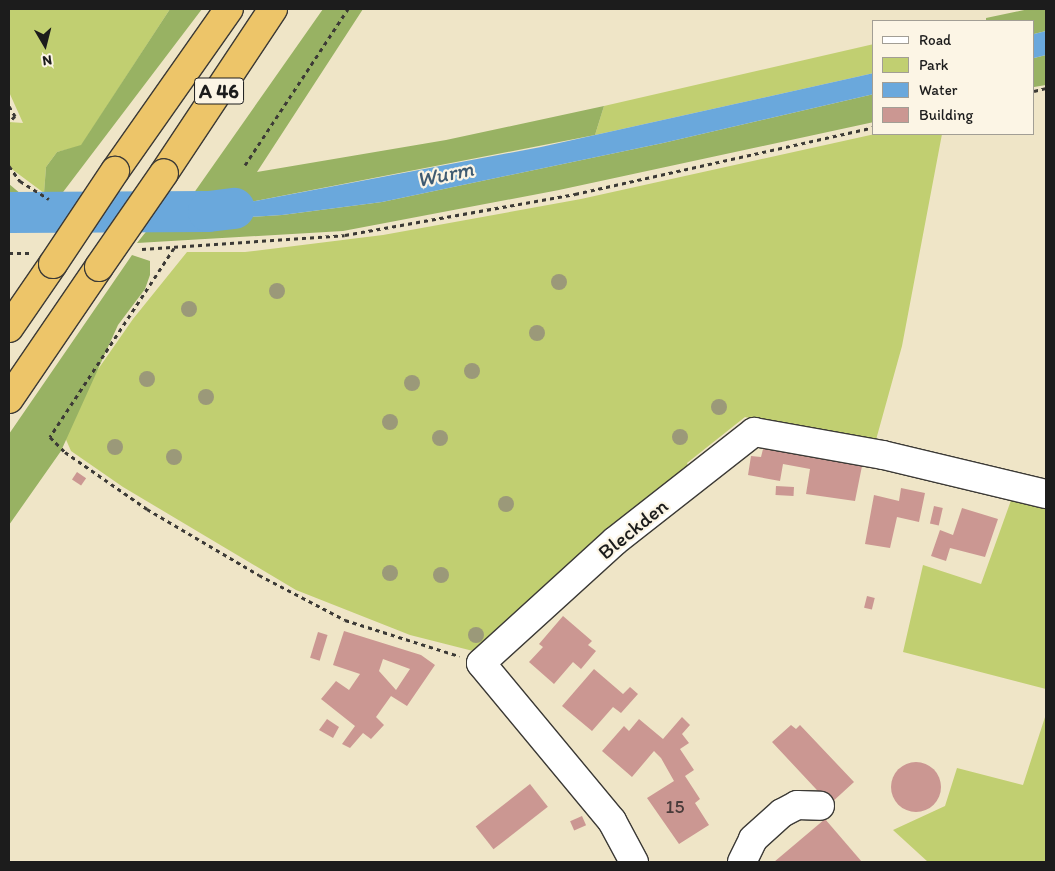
<!DOCTYPE html>
<style>
body{margin:0}
#map{position:relative;width:1055px;height:871px;overflow:hidden;background:#efe5c7;font-family:Itim,sans-serif}
div>[style]{position:absolute}
[style*='--x']{left:calc(var(--x)*1px);top:calc(var(--y)*1px);width:calc(var(--w)*1px);rotate:calc(var(--a)*1deg)}
.green>*{inset:0;background:#c1cf71}
.forest>*{inset:0;background:#98b263}
.water>*{inset:0;background:#6aa8dc}
.river>*{height:41px;margin:-20.5px;padding:0 20.5px;transform-origin:20.5px;border-radius:20.5px;background:#6aa8dc}
.building>*{inset:0;background:#cb9792;transform-origin:0 0}
.round{border-radius:50%}
.path>*{height:3px;margin-top:-1.5px;transform-origin:0;background:repeating-linear-gradient(90deg,#3c3a36 0 4px,transparent 0 8px)}
.roads{filter:drop-shadow(1px 0 #3c3a36) drop-shadow(-1px 0 #3c3a36) drop-shadow(0 1px #3c3a36) drop-shadow(0 -1px #3c3a36)}
.minor>*{height:28px;margin:-14px;padding:0 14px;transform-origin:14px;border-radius:14px;background:#fff}
.highway>*{height:28px;margin:-14px;padding:0 14px;transform-origin:14px;border-radius:14px;background:#edc569}
.bridges{filter:drop-shadow(1px 0 #3c3a36) drop-shadow(-1px 0 #3c3a36) drop-shadow(0 1px #3c3a36) drop-shadow(0 -1px #3c3a36)}
.highway-bridge>*{height:28px;margin:-14px;padding:0 14px;transform-origin:14px;border-radius:14px;background:#edc569}
.trees>*{width:16px;height:16px;margin:-8px;border-radius:50%;background:#9b9979}
span{translate:-50% -50%;white-space:nowrap;text-align:center;line-height:1.15;-webkit-text-stroke:4.5px #fcf5e5;paint-order:stroke}
.number-label{font-size:19px;color:#483b3a}
.number-label span{-webkit-text-stroke-width:0}
.shield-label span{padding:1px 4px;background:#fcf5e5;border:1px solid;border-radius:4px;-webkit-text-stroke-width:0}
.shield-label{font-size:20px;color:#1c1c1c;font-weight:700}
.street-label{font-size:21px;color:#1c1c1c}
.water-label{font-size:22px;color:#3f5b72;font-style:italic}
.frame{position:absolute;inset:0;border:10px solid #1c1c1c;pointer-events:none}
.legend{position:absolute;left:872px;top:20px;width:162px;height:115px;box-sizing:border-box;background:#fcf5e5;border:1px solid #a29e95;margin:0;padding:6px 9px;list-style:none;font-size:15px;color:#1c1c1c}
.legend li{display:flex;align-items:center;gap:10px;height:25px}
.legend b{width:25px;border:1px solid #a29e95}
.north{position:absolute;left:20px;top:20px;width:50px;height:50px;-webkit-text-stroke:4px #fcf5e5;paint-order:stroke;rotate:172deg;font-size:14px;font-weight:700;line-height:20px;text-align:center;color:#1c1c1c}
.north::after{content:'';display:block;margin:auto;width:18px;height:22px;background:#1c1c1c;clip-path:polygon(50% 0,100% 100%,50% 72%,0 100%)}
</style>
<div id="map">
<div class="green">
<div style="clip-path:polygon(9px 9px,170px 9px,81px 146px,57px 152px,46px 167px,44px 193px,9px 167px,9px 122px,23px 123px,9px 92px)"></div>
<div style="clip-path:polygon(874px 44px,874px 73px,595px 135px,604px 106px)"></div>
<div style="clip-path:polygon(875px 134px,942px 134px,902px 346px,874px 447px,745px 417px,687px 463px,691px 474px,477px 652px,410px 635px,296px 590px,123px 487px,71px 451px,64px 435px,76px 401px,133px 319px,187px 252px,245px 252px,383px 235px,581px 199px)"></div>
<div style="clip-path:polygon(1014px 492px,1046px 501px,1046px 689px,903px 652px,923px 565px,981px 584px)"></div>
<div style="clip-path:polygon(1046px 714px,1046px 862px,928px 862px,893px 830px,945px 806px,957px 768px,1023px 785px)"></div>
</div>
<div class="forest">
<div style="clip-path:polygon(170px 9px,202px 9px,57px 200px,44px 193px,46px 167px,57px 152px,81px 145px)"></div>
<div style="clip-path:polygon(323px 9px,363px 9px,257px 172px,446px 140px,604px 106px,595px 135px,250px 202px,184px 207px)"></div>
<div style="clip-path:polygon(1029px 9px,1046px 9px,1046px 31px,1034px 34px,1034px 21px,986px 21px,986px 18px)"></div>
<div style="clip-path:polygon(1046px 55px,1046px 85px,1034px 87px,1034px 58px)"></div>
<div style="clip-path:polygon(874px 94px,874px 122px,559px 190px,343px 231px,137px 243px,153px 223px,282px 215px,382px 202px,663px 143px)"></div>
<div style="clip-path:polygon(9px 184px,33px 204px,53px 212px,42px 227px,9px 222px)"></div>
<div style="clip-path:polygon(132px 255px,150px 261px,150px 275px,145px 289px,118px 325px,61px 451px,9px 525px,9px 434px)"></div>
</div>
<div class="water">
<div style="clip-path:polygon(1046px 31px,1046px 55px,1034px 58px,1034px 34px)"></div>
<div style="clip-path:polygon(874px 73px,874px 94px,663px 143px,382px 202px,282px 215px,153px 223px,184px 207px,250px 202px,541px 147px)"></div>
</div>
<div class="river">
<div style="--x:9;--y:212;--w:199;--a:-0.3"></div>
<div style="--x:208;--y:211;--w:26;--a:-7"></div>
</div>
<div class="building">
<div style="clip-path:polygon(765px 441px,863px 461px,855px 501px,806px 494px,810px 469px,783px 464px,780px 481px,748px 475px,751px 456px,761px 457px)"></div>
<div style="left:77px;top:472px;width:11px;height:9px;rotate:34deg"></div>
<div style="left:776px;top:486px;width:18px;height:9px;rotate:3deg"></div>
<div style="clip-path:polygon(901px 488px,925px 493px,919px 522px,897px 517px,890px 548px,865px 544px,874px 495px,899px 501px)"></div>
<div style="left:934px;top:506px;width:9px;height:18px;rotate:13deg"></div>
<div style="clip-path:polygon(962px 508px,998px 519px,985px 557px,950px 548px,946px 561px,931px 556px,940px 530px,953px 535px)"></div>
<div style="left:867px;top:596px;width:8px;height:12px;rotate:14deg"></div>
<div style="clip-path:polygon(563px 616px,592px 641px,588px 645px,596px 651px,581px 669px,573px 662px,554px 684px,529px 662px,543px 647px,539px 644px)"></div>
<div style="clip-path:polygon(evenodd,344px 631px,421px 655px,435px 665px,407px 706px,391px 696px,376px 717px,384px 725px,371px 739px,363px 733px,350px 748px,342px 744px,355px 726px,321px 699px,336px 681px,349px 690px,360px 674px,333px 665px,344px 631px,383px 659px,410px 669px,396px 690px,379px 671px,383px 659px)"></div>
<div style="left:318px;top:632px;width:10px;height:27px;rotate:17deg"></div>
<div style="clip-path:polygon(594px 669px,623px 694px,630px 687px,638px 694px,621px 713px,613px 707px,592px 731px,562px 706px)"></div>
<div style="clip-path:polygon(682px 717px,690px 725px,682px 734px,689px 743px,680px 749px,694px 770px,685px 776px,700px 799px,695px 803px,709px 825px,679px 844px,647px 798px,674px 781px,661px 758px,654px 751px,632px 777px,602px 751px,624px 726px,629px 731px,639px 719px,663px 739px)"></div>
<div style="clip-path:polygon(327px 719px,339px 727px,333px 738px,319px 730px)"></div>
<div style="clip-path:polygon(791px 725px,796px 729px,800px 725px,854px 782px,830px 804px,772px 742px)"></div>
<div class="round" style="left:891px;top:762px;width:50px;height:50px"></div>
<div style="left:530px;top:784px;width:29px;height:69px;rotate:52deg"></div>
<div style="left:582px;top:816px;width:10px;height:13px;rotate:66deg"></div>
<div style="clip-path:polygon(825px 819px,862px 862px,774px 862px)"></div>
</div>
<div class="path">
<div style="--x:1034;--y:91;--w:12;--a:-14"></div>
<div style="--x:9;--y:106;--w:12;--a:59"></div>
<div style="--x:15;--y:116;--w:8;--a:135"></div>
<div style="--x:245;--y:165;--w:187;--a:-56.6"></div>
<div style="--x:9;--y:166;--w:19;--a:54"></div>
<div style="--x:20;--y:181;--w:34;--a:32"></div>
<div style="--x:174;--y:248;--w:226;--a:123.3"></div>
<div style="--x:50;--y:437;--w:21;--a:45"></div>
<div style="--x:65;--y:452;--w:100;--a:34.8"></div>
<div style="--x:147;--y:509;--w:130;--a:30.5"></div>
<div style="--x:259;--y:575;--w:97;--a:27.6"></div>
<div style="--x:345;--y:620;--w:120;--a:17.5"></div>
<div style="--x:142;--y:249;--w:203;--a:-3.9"></div>
<div style="--x:345;--y:235;--w:234;--a:-10.1"></div>
<div style="--x:575;--y:194;--w:306;--a:-12.6"></div>
<div style="--x:9;--y:253;--w:22;--a:0"></div>
</div>
<div class="roads">
<div class="minor">
<div style="--x:634;--y:862;--w:47;--a:-118.2"></div>
<div style="--x:612;--y:821;--w:205;--a:-129.7"></div>
<div style="--x:481;--y:663;--w:181;--a:-42.3"></div>
<div style="--x:615;--y:541;--w:177;--a:-38.1"></div>
<div style="--x:754;--y:432;--w:131;--a:10.1"></div>
<div style="--x:883;--y:455;--w:168;--a:13.5"></div>
<div style="--x:742;--y:862;--w:25;--a:-64"></div>
<div style="--x:753;--y:839;--w:39;--a:-42"></div>
<div style="--x:782;--y:813;--w:17;--a:-28"></div>
<div style="--x:797;--y:805;--w:23;--a:2"></div>
</div>
<div class="highway">
<div style="--x:115;--y:171;--w:198;--a:-54.9"></div>
<div style="--x:164;--y:173;--w:197;--a:-56.4"></div>
<div style="--x:9;--y:328;--w:78;--a:-55.5"></div>
<div style="--x:9;--y:399;--w:160;--a:-55.7"></div>
</div>
</div>
<div class="bridges">
<div class="highway-bridge">
<div style="--x:53;--y:264;--w:112;--a:-56.3"></div>
<div style="--x:99;--y:267;--w:114;--a:-55.3"></div>
</div>
</div>
<div class="trees">
<div style="left:559px;top:282px"></div>
<div style="left:277px;top:291px"></div>
<div style="left:189px;top:309px"></div>
<div style="left:537px;top:333px"></div>
<div style="left:472px;top:371px"></div>
<div style="left:147px;top:379px"></div>
<div style="left:412px;top:383px"></div>
<div style="left:206px;top:397px"></div>
<div style="left:719px;top:407px"></div>
<div style="left:390px;top:422px"></div>
<div style="left:680px;top:437px"></div>
<div style="left:440px;top:438px"></div>
<div style="left:115px;top:447px"></div>
<div style="left:174px;top:457px"></div>
<div style="left:506px;top:504px"></div>
<div style="left:390px;top:573px"></div>
<div style="left:441px;top:575px"></div>
<div style="left:476px;top:635px"></div>
</div>
<div class="number-label">
<span style="left:675px;top:807px">15</span>
</div>
<div class="shield-label">
<span style="left:219px;top:91px">A 46</span>
</div>
<div class="street-label">
<span style="left:633px;top:529px;rotate:-39deg">Bleckden</span>
</div>
<div class="water-label">
<span style="left:445px;top:174px;rotate:-12deg">Wurm</span>
</div>
<div class="frame"></div>
<ul class="legend">
<li><b style="height:6px;background:#fff"></b>Road</li>
<li><b style="height:14px;background:#c1cf71"></b>Park</li>
<li><b style="height:14px;background:#6aa8dc"></b>Water</li>
<li><b style="height:14px;background:#cb9792"></b>Building</li>
</ul>
<div class="north">N</div>
</div>
